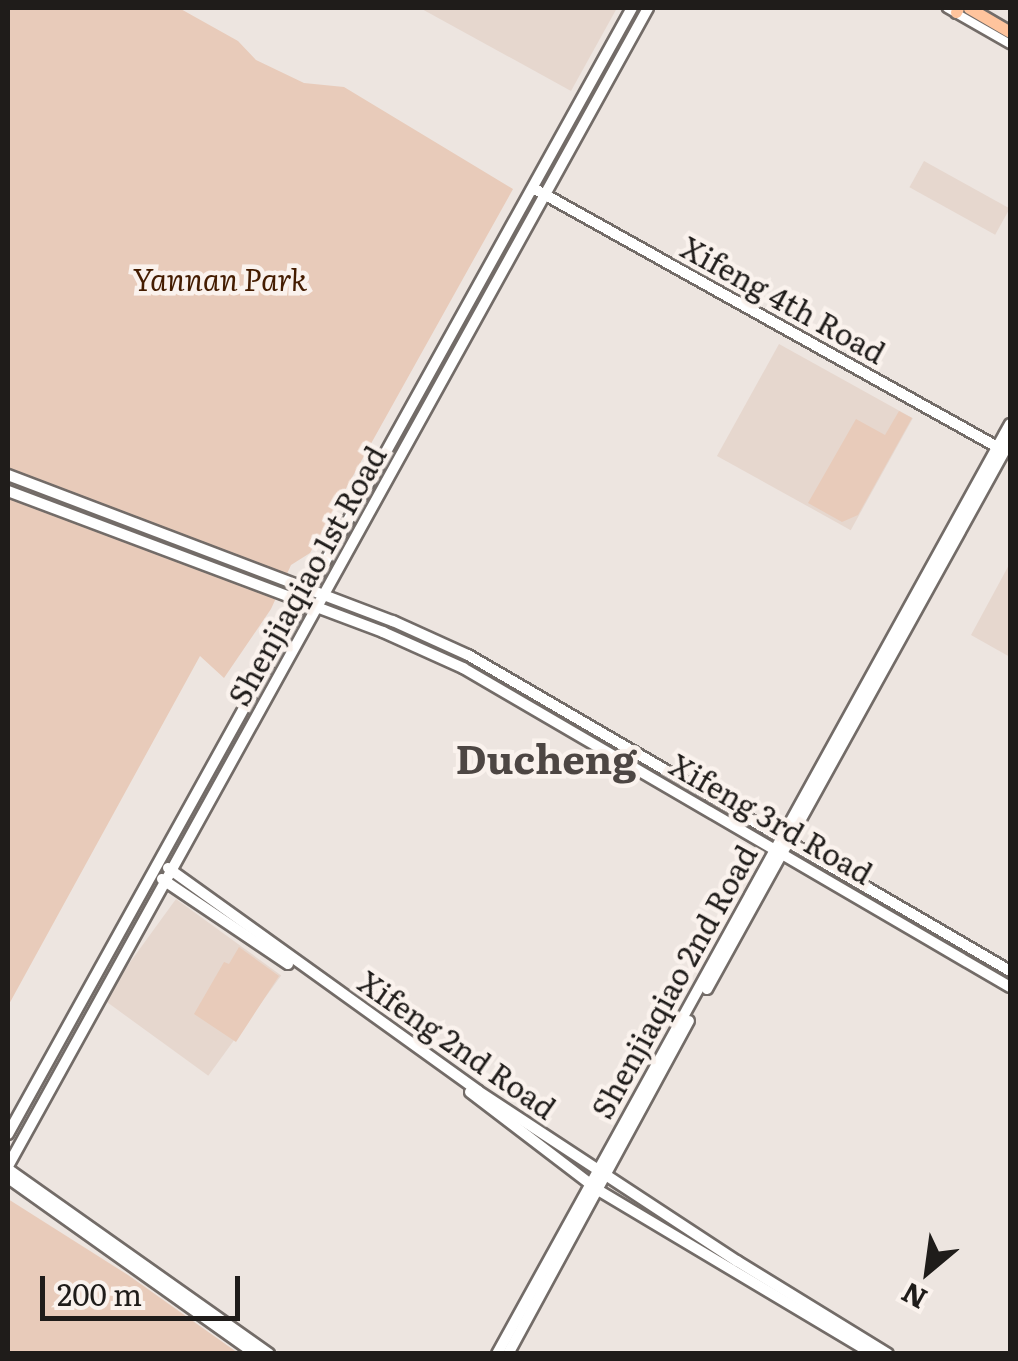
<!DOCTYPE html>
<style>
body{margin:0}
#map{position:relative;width:1018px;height:1361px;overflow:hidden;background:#ede5e0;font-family:Literata,serif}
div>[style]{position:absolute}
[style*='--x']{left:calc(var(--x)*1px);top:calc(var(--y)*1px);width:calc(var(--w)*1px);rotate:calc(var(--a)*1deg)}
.built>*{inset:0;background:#e6d7ce;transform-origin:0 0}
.green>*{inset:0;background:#e8cbba}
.roads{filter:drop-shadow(2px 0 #736c68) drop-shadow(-2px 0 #736c68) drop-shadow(0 2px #736c68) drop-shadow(0 -2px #736c68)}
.street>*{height:8px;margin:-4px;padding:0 4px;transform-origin:4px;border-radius:4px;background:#fff}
.secondary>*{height:10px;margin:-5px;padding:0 5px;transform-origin:5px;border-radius:5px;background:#fff}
.primary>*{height:11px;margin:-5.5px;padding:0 5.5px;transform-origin:5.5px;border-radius:5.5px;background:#ffc49d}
span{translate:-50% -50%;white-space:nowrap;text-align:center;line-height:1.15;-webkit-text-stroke:9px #faf2ed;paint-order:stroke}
.park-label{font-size:30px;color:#441c00;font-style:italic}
.street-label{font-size:30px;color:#1f1c1a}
.district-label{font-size:40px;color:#4d4643;font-weight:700}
.frame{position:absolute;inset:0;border:10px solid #1f1c1a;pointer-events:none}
.north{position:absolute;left:878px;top:1221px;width:100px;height:100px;-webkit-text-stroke:8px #faf2ed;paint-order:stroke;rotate:209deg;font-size:28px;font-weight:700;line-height:40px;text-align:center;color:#1f1c1a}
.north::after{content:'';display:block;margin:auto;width:35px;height:45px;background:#1f1c1a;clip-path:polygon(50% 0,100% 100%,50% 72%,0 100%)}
.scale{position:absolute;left:40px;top:1276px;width:200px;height:45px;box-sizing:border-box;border:5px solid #1f1c1a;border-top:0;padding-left:12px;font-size:30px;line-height:35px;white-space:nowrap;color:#1f1c1a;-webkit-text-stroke:8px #faf2ed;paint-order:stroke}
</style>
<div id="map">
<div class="built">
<div style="clip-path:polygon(420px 8px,617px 8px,571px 91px)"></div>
<div style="left:924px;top:161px;width:98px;height:30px;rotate:29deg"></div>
<div style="left:779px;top:344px;width:153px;height:128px;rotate:29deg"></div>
<div style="clip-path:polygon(1010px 563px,1010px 657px,971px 635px)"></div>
<div style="left:176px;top:899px;width:130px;height:124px;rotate:36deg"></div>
</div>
<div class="green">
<div style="clip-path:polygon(8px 8px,179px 8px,238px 41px,256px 60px,304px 83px,344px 87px,513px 189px,310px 553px,291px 565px,271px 609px,224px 678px,200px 656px,8px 1006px)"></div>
<div style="clip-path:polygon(899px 411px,912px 418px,858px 515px,842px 522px,808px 503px,856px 419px,885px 435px)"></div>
<div style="clip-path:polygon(239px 947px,279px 976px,236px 1042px,194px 1014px,224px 962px,229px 964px)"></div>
<div style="clip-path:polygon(8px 1199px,128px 1275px,238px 1353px,8px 1353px)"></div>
</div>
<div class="roads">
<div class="street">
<div style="--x:947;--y:8;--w:73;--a:29.7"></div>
</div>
<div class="secondary">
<div style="--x:533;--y:188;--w:536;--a:29.15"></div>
<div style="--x:8;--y:475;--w:412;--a:20.8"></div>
<div style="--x:393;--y:621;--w:82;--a:24.4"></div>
<div style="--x:468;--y:655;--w:627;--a:30.24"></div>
<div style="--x:8;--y:491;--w:401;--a:20.6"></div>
<div style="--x:383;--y:632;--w:88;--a:24.2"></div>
<div style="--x:463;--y:668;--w:633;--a:30.25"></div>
<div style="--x:168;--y:868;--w:382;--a:35.7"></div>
<div style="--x:478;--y:1091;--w:310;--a:33.3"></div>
<div style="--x:737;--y:1261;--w:177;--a:31.6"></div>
<div style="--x:162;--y:879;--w:152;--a:34"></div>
<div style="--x:707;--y:989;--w:626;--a:-61.06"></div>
<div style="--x:470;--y:1092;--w:161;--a:37.4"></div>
<div style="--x:598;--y:1190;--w:320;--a:30.8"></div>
<div style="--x:8;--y:1134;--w:1287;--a:-61.01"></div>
<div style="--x:8;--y:1166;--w:1323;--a:-61.07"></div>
<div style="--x:8;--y:1169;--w:320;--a:35.3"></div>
<div style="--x:8;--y:1178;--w:304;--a:35.4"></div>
<div style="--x:497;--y:1354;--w:1062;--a:-61.12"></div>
<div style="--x:508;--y:1354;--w:379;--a:-61.5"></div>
</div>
<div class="primary">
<div style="--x:969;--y:8;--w:48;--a:30.3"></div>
<div style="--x:956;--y:12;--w:4;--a:-63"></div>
</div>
</div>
<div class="park-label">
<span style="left:220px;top:278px">Yannan Park</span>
</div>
<div class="street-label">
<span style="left:784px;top:299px;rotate:29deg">Xifeng 4th Road</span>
<span style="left:306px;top:575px;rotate:-61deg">Shenjiaqiao 1st Road</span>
<span style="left:772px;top:818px;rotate:30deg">Xifeng 3rd Road</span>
<span style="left:673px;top:981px;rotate:-61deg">Shenjiaqiao 2nd Road</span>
<span style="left:458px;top:1044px;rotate:35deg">Xifeng 2nd Road</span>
</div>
<div class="district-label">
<span style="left:546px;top:757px">Ducheng</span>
</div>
<div class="frame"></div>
<div class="north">N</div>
<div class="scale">200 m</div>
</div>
